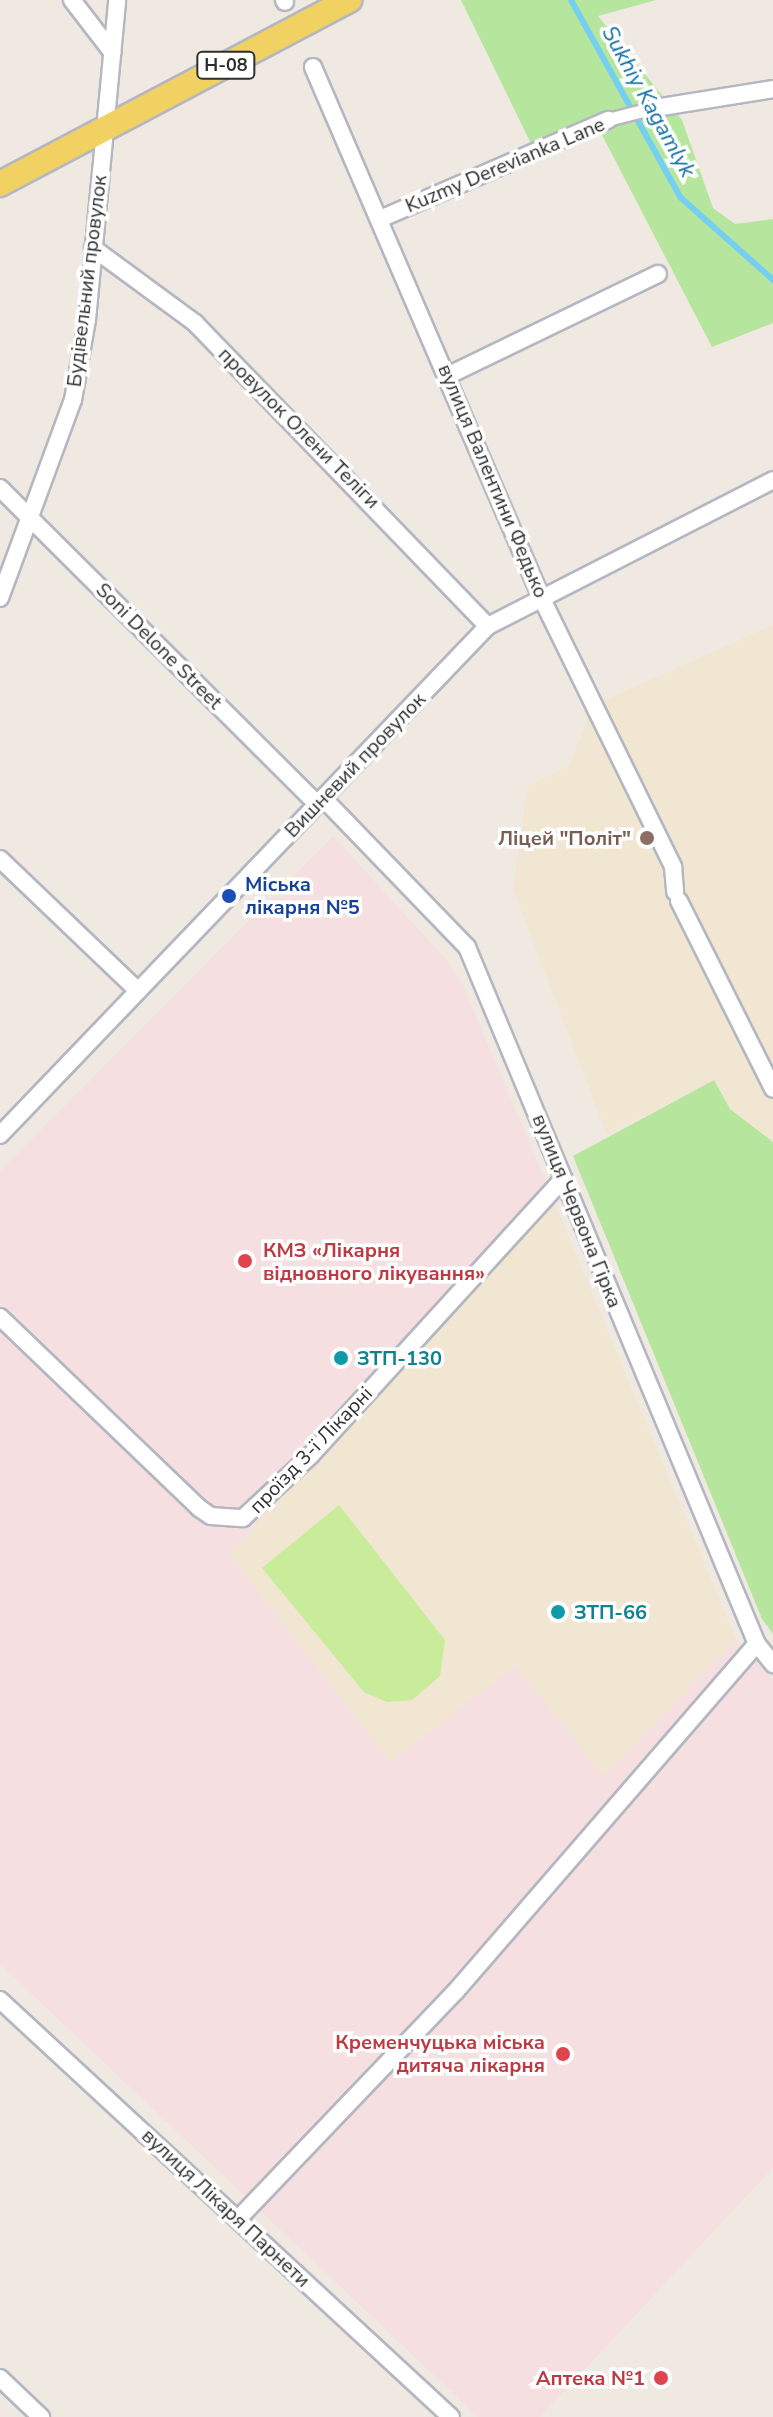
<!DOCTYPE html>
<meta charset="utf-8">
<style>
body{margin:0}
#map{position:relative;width:773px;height:2417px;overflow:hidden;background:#efe9e1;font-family:"Nunito Sans",sans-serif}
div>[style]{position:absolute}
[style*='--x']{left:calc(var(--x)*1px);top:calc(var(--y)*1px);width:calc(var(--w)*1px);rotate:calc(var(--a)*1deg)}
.education>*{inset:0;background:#f0e6d1}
.medical>*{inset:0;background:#f5dfe0}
.green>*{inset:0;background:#b6e59e}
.pitch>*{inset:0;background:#c9ec9a}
.stream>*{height:6px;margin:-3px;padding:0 3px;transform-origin:3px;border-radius:3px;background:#75cff0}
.roads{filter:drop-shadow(2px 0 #b4b7c1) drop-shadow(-2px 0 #b4b7c1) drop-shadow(0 2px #b4b7c1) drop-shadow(0 -2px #b4b7c1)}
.pedestrian>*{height:12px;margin:-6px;padding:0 6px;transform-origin:6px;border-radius:6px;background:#fff}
.minor>*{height:16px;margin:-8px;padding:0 8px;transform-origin:8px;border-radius:8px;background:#fff}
.primary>*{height:24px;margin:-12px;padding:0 12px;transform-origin:12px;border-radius:12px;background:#f2d163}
.dots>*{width:22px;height:22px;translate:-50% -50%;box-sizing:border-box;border:4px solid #fff;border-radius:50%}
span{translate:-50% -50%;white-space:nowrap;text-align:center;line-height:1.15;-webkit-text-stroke:7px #fff;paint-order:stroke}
.shield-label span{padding:2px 6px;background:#fff;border:2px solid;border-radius:6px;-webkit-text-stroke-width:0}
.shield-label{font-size:18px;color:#2e2e2e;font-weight:700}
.street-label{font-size:20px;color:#2e2e2e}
.education-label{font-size:20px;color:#785e54;font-weight:700}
.right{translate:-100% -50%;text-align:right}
.transit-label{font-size:20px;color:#164399;font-weight:700}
.left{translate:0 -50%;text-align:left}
.health-label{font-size:20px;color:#be3a42;font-weight:700}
.culture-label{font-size:20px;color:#0d838f;font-weight:700}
.water-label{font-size:22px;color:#0d6fa3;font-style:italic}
</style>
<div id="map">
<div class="education">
<div style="clip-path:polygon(773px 625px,773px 1142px,730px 1109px,714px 1080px,607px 1135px,513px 889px,528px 786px,570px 765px,587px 720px,583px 710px)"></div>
<div style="clip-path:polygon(550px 1192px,736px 1639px,604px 1777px,515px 1665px,391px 1763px,230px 1555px)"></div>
</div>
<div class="medical">
<div style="clip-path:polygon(333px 836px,444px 957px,462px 983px,550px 1192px,230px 1555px,391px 1762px,515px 1665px,604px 1776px,736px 1639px,773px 1680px,773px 2168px,540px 2417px,478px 2417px,0 1964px,0 1171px)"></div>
</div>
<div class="green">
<div style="clip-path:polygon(461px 0,656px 0,598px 16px,682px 120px,713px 208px,735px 224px,773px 219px,773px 323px,712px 347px,601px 133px,539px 160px)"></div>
<div style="clip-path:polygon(714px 1080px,730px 1109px,773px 1142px,773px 1634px,762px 1619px,573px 1156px)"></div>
</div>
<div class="pitch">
<div style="clip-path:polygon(339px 1505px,445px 1640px,440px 1676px,412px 1700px,387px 1702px,364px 1692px,262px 1568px)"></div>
</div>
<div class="stream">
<div style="--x:571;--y:0;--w:225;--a:61"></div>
<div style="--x:680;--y:197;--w:125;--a:41.7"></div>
</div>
<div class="roads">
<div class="pedestrian">
<div style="--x:608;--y:120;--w:49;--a:-14.3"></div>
</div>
<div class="minor">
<div style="--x:72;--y:0;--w:66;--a:52.4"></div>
<div style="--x:284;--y:0;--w:2;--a:63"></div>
<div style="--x:313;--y:67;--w:577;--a:66.72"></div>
<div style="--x:541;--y:597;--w:301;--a:63.9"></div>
<div style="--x:673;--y:867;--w:25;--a:85"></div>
<div style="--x:655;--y:108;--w:120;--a:-9.1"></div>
<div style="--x:380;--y:219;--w:249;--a:-23.5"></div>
<div style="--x:93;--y:248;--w:127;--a:36.3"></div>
<div style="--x:195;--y:323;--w:421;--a:46"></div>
<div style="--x:449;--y:375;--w:232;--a:-25.8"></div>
<div style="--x:0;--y:488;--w:448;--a:44.9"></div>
<div style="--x:0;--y:598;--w:211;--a:-69.8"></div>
<div style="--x:73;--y:400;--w:81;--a:-80.1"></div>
<div style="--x:87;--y:320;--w:321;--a:-84.6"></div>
<div style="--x:323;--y:798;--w:207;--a:46"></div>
<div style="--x:467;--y:947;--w:755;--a:67.41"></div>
<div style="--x:757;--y:1644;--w:26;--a:51"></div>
<div style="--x:0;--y:859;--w:191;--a:43.7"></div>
<div style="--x:679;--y:901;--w:210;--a:63.4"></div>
<div style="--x:0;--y:1135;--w:705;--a:-46.21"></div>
<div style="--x:488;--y:626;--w:320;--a:-27.1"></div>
<div style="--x:0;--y:1317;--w:276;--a:43.8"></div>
<div style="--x:199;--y:1508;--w:14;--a:34"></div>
<div style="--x:211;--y:1516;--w:32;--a:4"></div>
<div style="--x:243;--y:1518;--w:93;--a:-42.8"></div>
<div style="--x:311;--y:1455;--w:374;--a:-47.6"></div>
<div style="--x:0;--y:2000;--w:614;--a:42.76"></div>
<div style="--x:239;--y:2218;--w:314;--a:-46.3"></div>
<div style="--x:456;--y:1991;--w:459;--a:-49.1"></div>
<div style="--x:0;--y:2378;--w:57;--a:43.6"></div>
</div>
<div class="primary">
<div style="--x:0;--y:184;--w:395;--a:-27.8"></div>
</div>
</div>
<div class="dots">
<div style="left:647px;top:838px;background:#8d6e63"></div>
<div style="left:229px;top:896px;background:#1a4fb4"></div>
<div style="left:245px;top:1261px;background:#e0444e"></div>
<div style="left:341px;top:1358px;background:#0f9aa8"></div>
<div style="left:558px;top:1612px;background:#0f9aa8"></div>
<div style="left:563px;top:2054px;background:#e0444e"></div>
<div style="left:661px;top:2378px;background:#e0444e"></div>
</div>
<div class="shield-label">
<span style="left:226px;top:65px">Н-08</span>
</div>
<div class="street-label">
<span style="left:505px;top:165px;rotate:-23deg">Kuzmy Derevianka Lane</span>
<span style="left:87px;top:281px;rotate:-83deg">Будівельний провулок</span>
<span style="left:299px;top:428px;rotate:45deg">провулок Олени Теліги</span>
<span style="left:493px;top:481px;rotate:67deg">вулиця Валентини Федько</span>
<span style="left:159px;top:646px;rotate:45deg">Soni Delone Street</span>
<span style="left:355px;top:765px;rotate:-46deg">Вишневий провулок</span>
<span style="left:577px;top:1211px;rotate:68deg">вулиця Червона Гірка</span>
<span style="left:311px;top:1450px;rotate:-46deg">проїзд 3-ї Лікарні</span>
<span style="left:226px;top:2208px;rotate:43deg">вулиця Лікаря Парнети</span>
</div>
<div class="education-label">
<span class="right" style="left:631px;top:838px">Ліцей "Політ"</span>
</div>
<div class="transit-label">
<span class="left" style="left:245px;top:896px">Міська<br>лікарня №5</span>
</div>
<div class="health-label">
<span class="left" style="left:263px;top:1262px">КМЗ «Лікарня<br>відновного лікування»</span>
<span class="right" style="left:545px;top:2054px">Кременчуцька міська<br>дитяча лікарня</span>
<span class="right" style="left:645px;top:2378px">Аптека №1</span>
</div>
<div class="culture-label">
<span class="left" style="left:357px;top:1358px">ЗТП-130</span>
<span class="left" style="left:574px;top:1612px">ЗТП-66</span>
</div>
<div class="water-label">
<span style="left:648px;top:102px;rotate:61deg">Sukhiy Kagamlyk</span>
</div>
</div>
